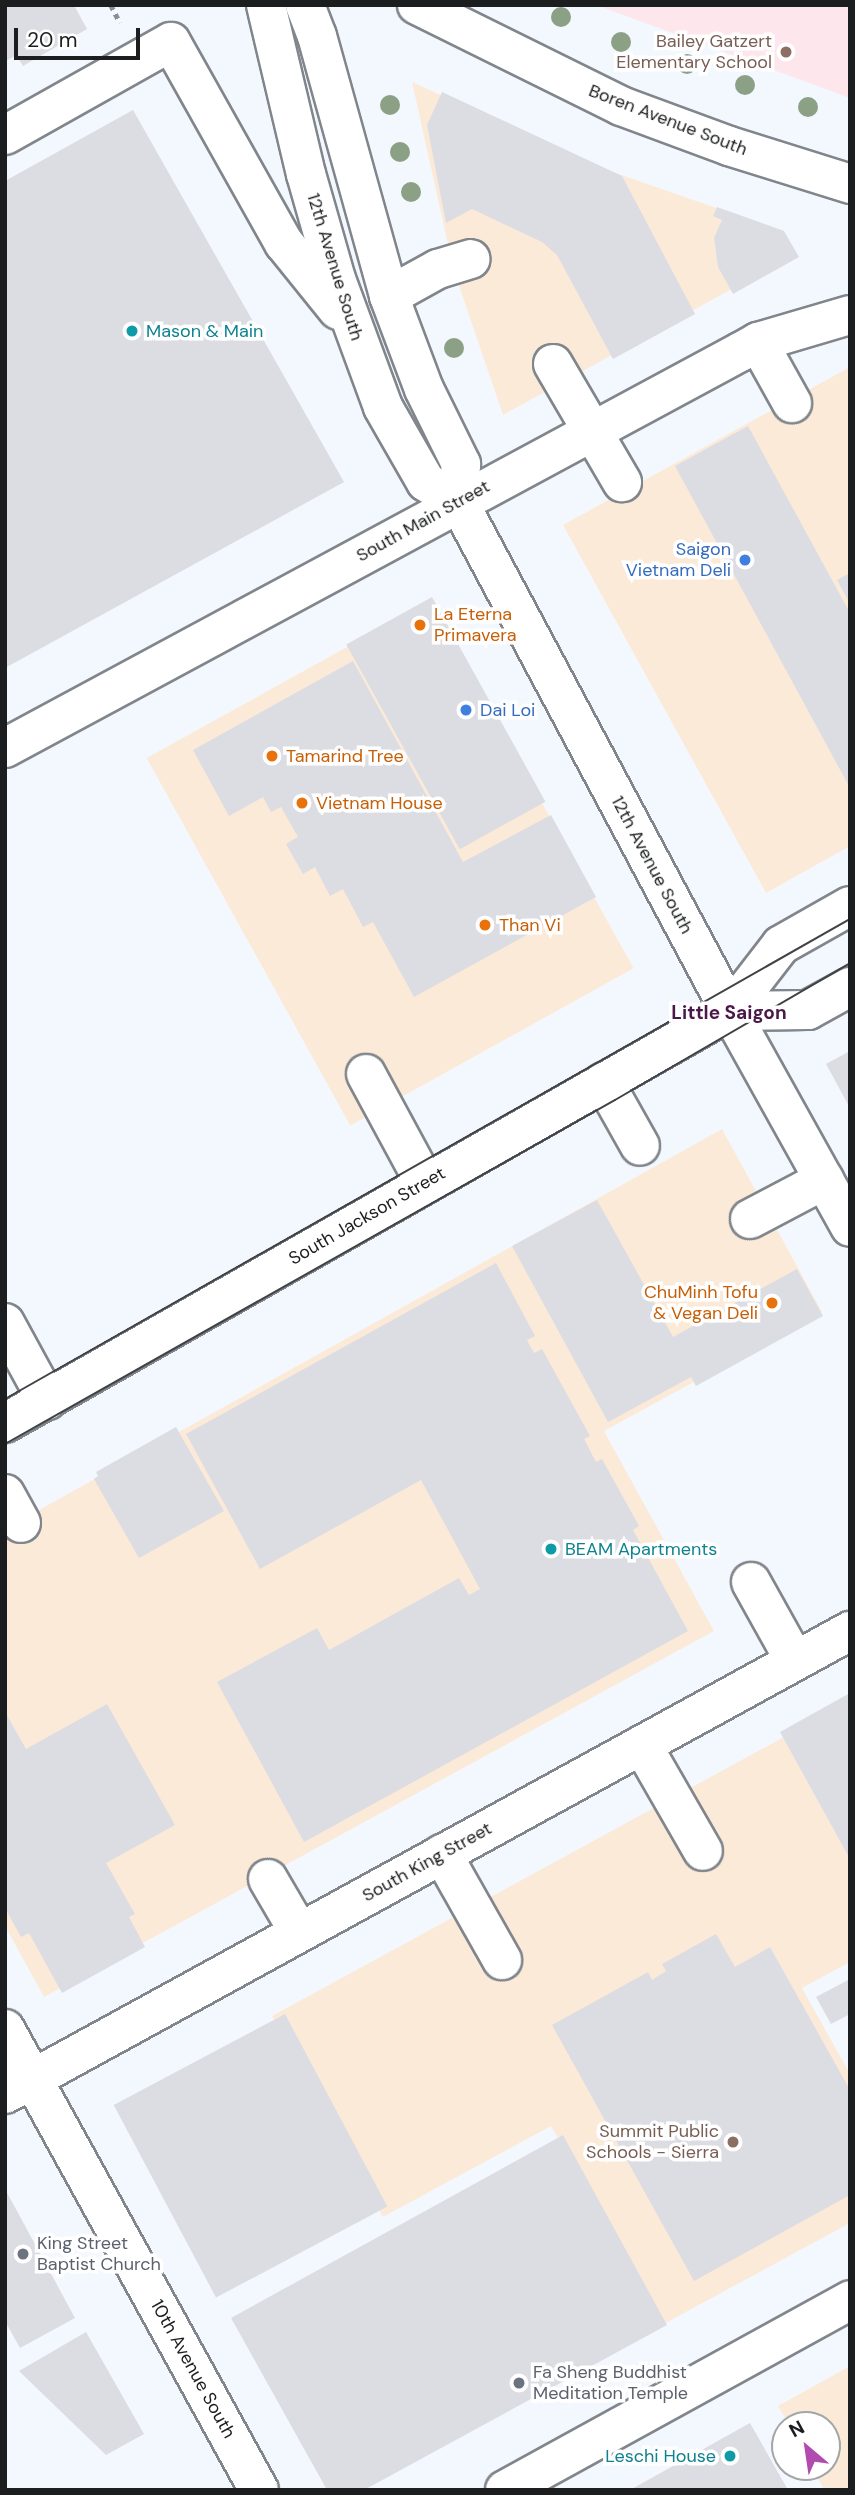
<!DOCTYPE html>
<style>
body{margin:0}
#map{position:relative;width:855px;height:2495px;overflow:hidden;background:#f3f8fe;font-family:"DM Sans",sans-serif}
div>[style]{position:absolute}
[style*='--x']{left:calc(var(--x)*1px);top:calc(var(--y)*1px);width:calc(var(--w)*1px);rotate:calc(var(--a)*1deg)}
.commercial>*{inset:0;background:#fcead9;transform-origin:0 0}
.education>*{inset:0;background:#fde7ec}
.building>*{inset:0;background:#dcdce3;transform-origin:0 0}
.path>*{height:4.5px;margin-top:-2.25px;transform-origin:0;background:repeating-linear-gradient(90deg,#8a8e92 0 5px,transparent 0 10px)}
.roads{filter:drop-shadow(2px 0 #80868b) drop-shadow(-2px 0 #80868b) drop-shadow(0 2px #80868b) drop-shadow(0 -2px #80868b)}
.minor>*{height:38px;margin:-19px;padding:0 19px;transform-origin:19px;border-radius:19px;background:#fff}
.major>*{height:38px;margin:-19px;padding:0 19px;transform-origin:19px;border-radius:19px;background:#fff}
.tram>*{height:2px;margin:-1px;padding:0 1px;transform-origin:1px;border-radius:1px;background:#404245}
.trees>*{width:20px;height:20px;margin:-10px;border-radius:50%;background:#8ca086}
.dots>*{width:19px;height:19px;translate:-50% -50%;box-sizing:border-box;border:4px solid #fff;border-radius:50%}
span{translate:-50% -50%;white-space:nowrap;text-align:center;line-height:1.15;-webkit-text-stroke:7px #fff;paint-order:stroke}
.education-label{font-size:18px;color:#785e54}
.right{translate:-100% -50%;text-align:right}
.street-label{font-size:18px;color:#1b1d1f}
.culture-label{font-size:18px;color:#0d838f}
.left{translate:0 -50%;text-align:left}
.shop-label{font-size:18px;color:#366cbe}
.food-label{font-size:18px;color:#c56008}
.worship-label{font-size:18px;color:#5b616d}
.neighbourhood-label{font-size:19px;color:#4b1949;font-weight:700}
.frame{position:absolute;inset:0;border:7px solid #1b1d1f;pointer-events:none}
.north{position:absolute;left:771px;top:2411px;width:70px;height:70px;box-sizing:border-box;background:#fff;border:2px solid #a4a5a5;border-radius:50%;rotate:331deg;font-size:19px;font-weight:700;line-height:28px;text-align:center;color:#1b1d1f}
.north::after{content:'';display:block;margin:auto;width:24px;height:32px;background:#b24baf;clip-path:polygon(50% 0,100% 100%,50% 72%,0 100%)}
.scale{position:absolute;left:14px;top:28px;width:126px;height:32px;box-sizing:border-box;border:4px solid #1b1d1f;border-top:0;padding-left:9px;font-size:21px;line-height:24px;white-space:nowrap;color:#1b1d1f;-webkit-text-stroke:5px #fff;paint-order:stroke}
</style>
<div id="map">
<div class="commercial">
<div style="clip-path:polygon(412px 82px,607px 170px,774px 228px,790px 257px,503px 415px,454px 271px)"></div>
<div style="clip-path:polygon(850px 367px,850px 846px,766px 893px,563px 525px)"></div>
<div style="left:430px;top:601px;width:420px;height:324px;rotate:61deg"></div>
<div style="clip-path:polygon(722px 1129px,822px 1312px,604px 1431px,714px 1631px,44px 1997px,5px 1926px,5px 1529px)"></div>
<div style="clip-path:polygon(850px 1701px,850px 1962px,802px 1988px,850px 2074px,850px 2223px,662px 2325px,551px 2126px,383px 2217px,272px 2016px)"></div>
<div style="clip-path:polygon(850px 2366px,850px 2490px,824px 2490px,812px 2467px,827px 2467px,827px 2425px,789px 2425px,778px 2406px)"></div>
</div>
<div class="education">
<div style="clip-path:polygon(596px 5px,850px 5px,850px 98px)"></div>
</div>
<div class="building">
<div style="clip-path:polygon(5px 5px,74px 5px,87px 29px,23px 66px,16px 55px,5px 62px)"></div>
<div style="clip-path:polygon(442px 92px,622px 176px,695px 314px,613px 359px,557px 255px,542px 242px,472px 209px,446px 223px,427px 125px)"></div>
<div style="clip-path:polygon(133px 110px,344px 482px,5px 668px,5px 181px)"></div>
<div style="clip-path:polygon(717px 207px,784px 231px,799px 257px,733px 294px,718px 267px,714px 238px,722px 220px,713px 216px)"></div>
<div style="clip-path:polygon(748px 426px,850px 613px,850px 788px,675px 466px)"></div>
<div style="clip-path:polygon(850px 573px,850px 604px,837px 580px)"></div>
<div style="left:432px;top:597px;width:234px;height:98px;rotate:61deg"></div>
<div style="clip-path:polygon(353px 661px,463px 862px,551px 815px,596px 897px,414px 997px,373px 922px,363px 927px,343px 889px,330px 896px,315px 867px,303px 874px,286px 844px,298px 837px,281px 807px,271px 812px,263px 797px,229px 816px,193px 750px)"></div>
<div style="clip-path:polygon(850px 1051px,850px 1108px,826px 1064px)"></div>
<div style="clip-path:polygon(597px 1200px,673px 1337px,797px 1269px,823px 1316px,696px 1386px,691px 1377px,608px 1422px,512px 1246px)"></div>
<div style="clip-path:polygon(496px 1263px,535px 1336px,527px 1340px,534px 1353px,542px 1349px,590px 1436px,584px 1439px,596px 1462px,602px 1459px,639px 1526px,633px 1530px,688px 1631px,304px 1842px,217px 1682px,317px 1628px,329px 1650px,459px 1578px,469px 1595px,480px 1589px,421px 1480px,260px 1569px,186px 1434px)"></div>
<div style="clip-path:polygon(176px 1427px,224px 1511px,139px 1558px,94px 1479px,98px 1476px,96px 1472px)"></div>
<div style="clip-path:polygon(850px 1693px,850px 1859px,780px 1732px)"></div>
<div style="clip-path:polygon(107px 1704px,175px 1825px,106px 1863px,135px 1914px,129px 1917px,145px 1947px,62px 1993px,29px 1933px,21px 1937px,5px 1908px,5px 1712px,26px 1749px)"></div>
<div style="clip-path:polygon(716px 1934px,735px 1967px,770px 1947px,850px 2090px,850px 2195px,694px 2281px,552px 2025px,648px 1972px,652px 1980px,666px 1971px,662px 1964px)"></div>
<div style="clip-path:polygon(850px 1979px,850px 2014px,831px 2024px,816px 1997px)"></div>
<div style="left:285px;top:2014px;width:218px;height:194px;rotate:62deg"></div>
<div style="clip-path:polygon(563px 2135px,667px 2325px,364px 2490px,327px 2490px,231px 2318px)"></div>
<div style="clip-path:polygon(5px 2189px,75px 2318px,20px 2348px,5px 2321px)"></div>
<div style="clip-path:polygon(86px 2332px,144px 2434px,106px 2455px,19px 2371px)"></div>
<div style="clip-path:polygon(750px 2423px,788px 2490px,630px 2490px)"></div>
</div>
<div class="path">
<div style="--x:111;--y:5;--w:20;--a:63"></div>
</div>
<div class="roads">
<div class="minor">
<div style="--x:5;--y:135;--w:190;--a:-29.3"></div>
<div style="--x:389;--y:296;--w:56;--a:-28.9"></div>
<div style="--x:438;--y:269;--w:34;--a:-17"></div>
<div style="--x:758;--y:342;--w:70;--a:60.9"></div>
<div style="--x:553;--y:364;--w:137;--a:59.7"></div>
<div style="--x:5;--y:748;--w:835;--a:-28.31"></div>
<div style="--x:740;--y:352;--w:21;--a:-29"></div>
<div style="--x:758;--y:342;--w:96;--a:-16.4"></div>
<div style="--x:366;--y:1074;--w:124;--a:61.6"></div>
<div style="--x:604;--y:1082;--w:73;--a:60.6"></div>
<div style="--x:750;--y:1219;--w:84;--a:-27.8"></div>
<div style="--x:5;--y:1323;--w:88;--a:61.4"></div>
<div style="--x:5;--y:1494;--w:33;--a:61"></div>
<div style="--x:751;--y:1582;--w:90;--a:60.9"></div>
<div style="--x:642;--y:1745;--w:122;--a:60.1"></div>
<div style="--x:442;--y:1854;--w:122;--a:60.5"></div>
<div style="--x:268;--y:1879;--w:61;--a:59.7"></div>
<div style="--x:5;--y:2029;--w:526;--a:61.15"></div>
<div style="--x:5;--y:2094;--w:964;--a:-28.72"></div>
<div style="--x:505;--y:2490;--w:394;--a:-28.8"></div>
</div>
<div class="major">
<div style="--x:266;--y:5;--w:174;--a:76.7"></div>
<div style="--x:306;--y:174;--w:109;--a:74.1"></div>
<div style="--x:336;--y:279;--w:136;--a:69.8"></div>
<div style="--x:383;--y:407;--w:86;--a:60.2"></div>
<div style="--x:426;--y:482;--w:37;--a:31"></div>
<div style="--x:458;--y:501;--w:578;--a:61.93"></div>
<div style="--x:730;--y:1011;--w:247;--a:60.9"></div>
<div style="--x:305;--y:5;--w:33;--a:69"></div>
<div style="--x:317;--y:36;--w:270;--a:74.5"></div>
<div style="--x:389;--y:296;--w:99;--a:69.4"></div>
<div style="--x:424;--y:389;--w:84;--a:63.7"></div>
<div style="--x:461;--y:464;--w:37;--a:95"></div>
<div style="--x:417;--y:5;--w:228;--a:26.3"></div>
<div style="--x:621;--y:106;--w:115;--a:20.3"></div>
<div style="--x:729;--y:146;--w:127;--a:17.4"></div>
<div style="--x:171;--y:42;--w:231;--a:60.7"></div>
<div style="--x:284;--y:243;--w:86;--a:51.1"></div>
<div style="--x:730;--y:1011;--w:78;--a:-0.7"></div>
<div style="--x:808;--y:1010;--w:48;--a:-28.7"></div>
<div style="--x:5;--y:1423;--w:834;--a:-29.61"></div>
<div style="--x:730;--y:1011;--w:83;--a:-52.3"></div>
<div style="--x:781;--y:945;--w:79;--a:-29.5"></div>
</div>
</div>
<div class="tram">
<div style="--x:5;--y:1399;--w:972;--a:-29.6"></div>
<div style="--x:5;--y:1444;--w:700;--a:-29.42"></div>
<div style="--x:615;--y:1100;--w:272;--a:-30.2"></div>
</div>
<div class="trees">
<div style="left:561px;top:17px"></div>
<div style="left:621px;top:42px"></div>
<div style="left:687px;top:64px"></div>
<div style="left:745px;top:85px"></div>
<div style="left:390px;top:105px"></div>
<div style="left:808px;top:107px"></div>
<div style="left:400px;top:152px"></div>
<div style="left:411px;top:192px"></div>
<div style="left:454px;top:348px"></div>
</div>
<div class="dots">
<div style="left:786px;top:52px;background:#8d6e63"></div>
<div style="left:132px;top:331px;background:#0f9aa8"></div>
<div style="left:745px;top:560px;background:#3f7fe0"></div>
<div style="left:420px;top:625px;background:#e8710a"></div>
<div style="left:466px;top:710px;background:#3f7fe0"></div>
<div style="left:272px;top:756px;background:#e8710a"></div>
<div style="left:302px;top:803px;background:#e8710a"></div>
<div style="left:485px;top:925px;background:#e8710a"></div>
<div style="left:772px;top:1303px;background:#e8710a"></div>
<div style="left:551px;top:1549px;background:#0f9aa8"></div>
<div style="left:733px;top:2142px;background:#8d6e63"></div>
<div style="left:23px;top:2254px;background:#6b7280"></div>
<div style="left:519px;top:2383px;background:#6b7280"></div>
<div style="left:730px;top:2456px;background:#0f9aa8"></div>
</div>
<div class="education-label">
<span class="right" style="left:772px;top:52px">Bailey Gatzert<br>Elementary School</span>
<span class="right" style="left:719px;top:2142px">Summit Public<br>Schools - Sierra</span>
</div>
<div class="street-label">
<span style="left:668px;top:120px;rotate:21deg">Boren Avenue South</span>
<span style="left:335px;top:267px;rotate:73deg">12th Avenue South</span>
<span style="left:423px;top:521px;rotate:-29deg">South Main Street</span>
<span style="left:652px;top:865px;rotate:62deg">12th Avenue South</span>
<span style="left:367px;top:1216px;rotate:-30deg">South Jackson Street</span>
<span style="left:427px;top:1862px;rotate:-29deg">South King Street</span>
<span style="left:193px;top:2369px;rotate:61deg">10th Avenue South</span>
</div>
<div class="culture-label">
<span class="left" style="left:146px;top:331px">Mason &amp; Main</span>
<span class="left" style="left:565px;top:1549px">BEAM Apartments</span>
<span class="right" style="left:716px;top:2456px">Leschi House</span>
</div>
<div class="shop-label">
<span class="right" style="left:731px;top:560px">Saigon<br>Vietnam Deli</span>
<span class="left" style="left:480px;top:710px">Dai Loi</span>
</div>
<div class="food-label">
<span class="left" style="left:434px;top:625px">La Eterna<br>Primavera</span>
<span class="left" style="left:286px;top:756px">Tamarind Tree</span>
<span class="left" style="left:316px;top:803px">Vietnam House</span>
<span class="left" style="left:499px;top:925px">Than Vi</span>
<span class="right" style="left:758px;top:1303px">ChuMinh Tofu<br>&amp; Vegan Deli</span>
</div>
<div class="worship-label">
<span class="left" style="left:37px;top:2254px">King Street<br>Baptist Church</span>
<span class="left" style="left:533px;top:2383px">Fa Sheng Buddhist<br>Meditation Temple</span>
</div>
<div class="neighbourhood-label">
<span style="left:729px;top:1013px">Little Saigon</span>
</div>
<div class="frame"></div>
<div class="north">N</div>
<div class="scale">20 m</div>
</div>
